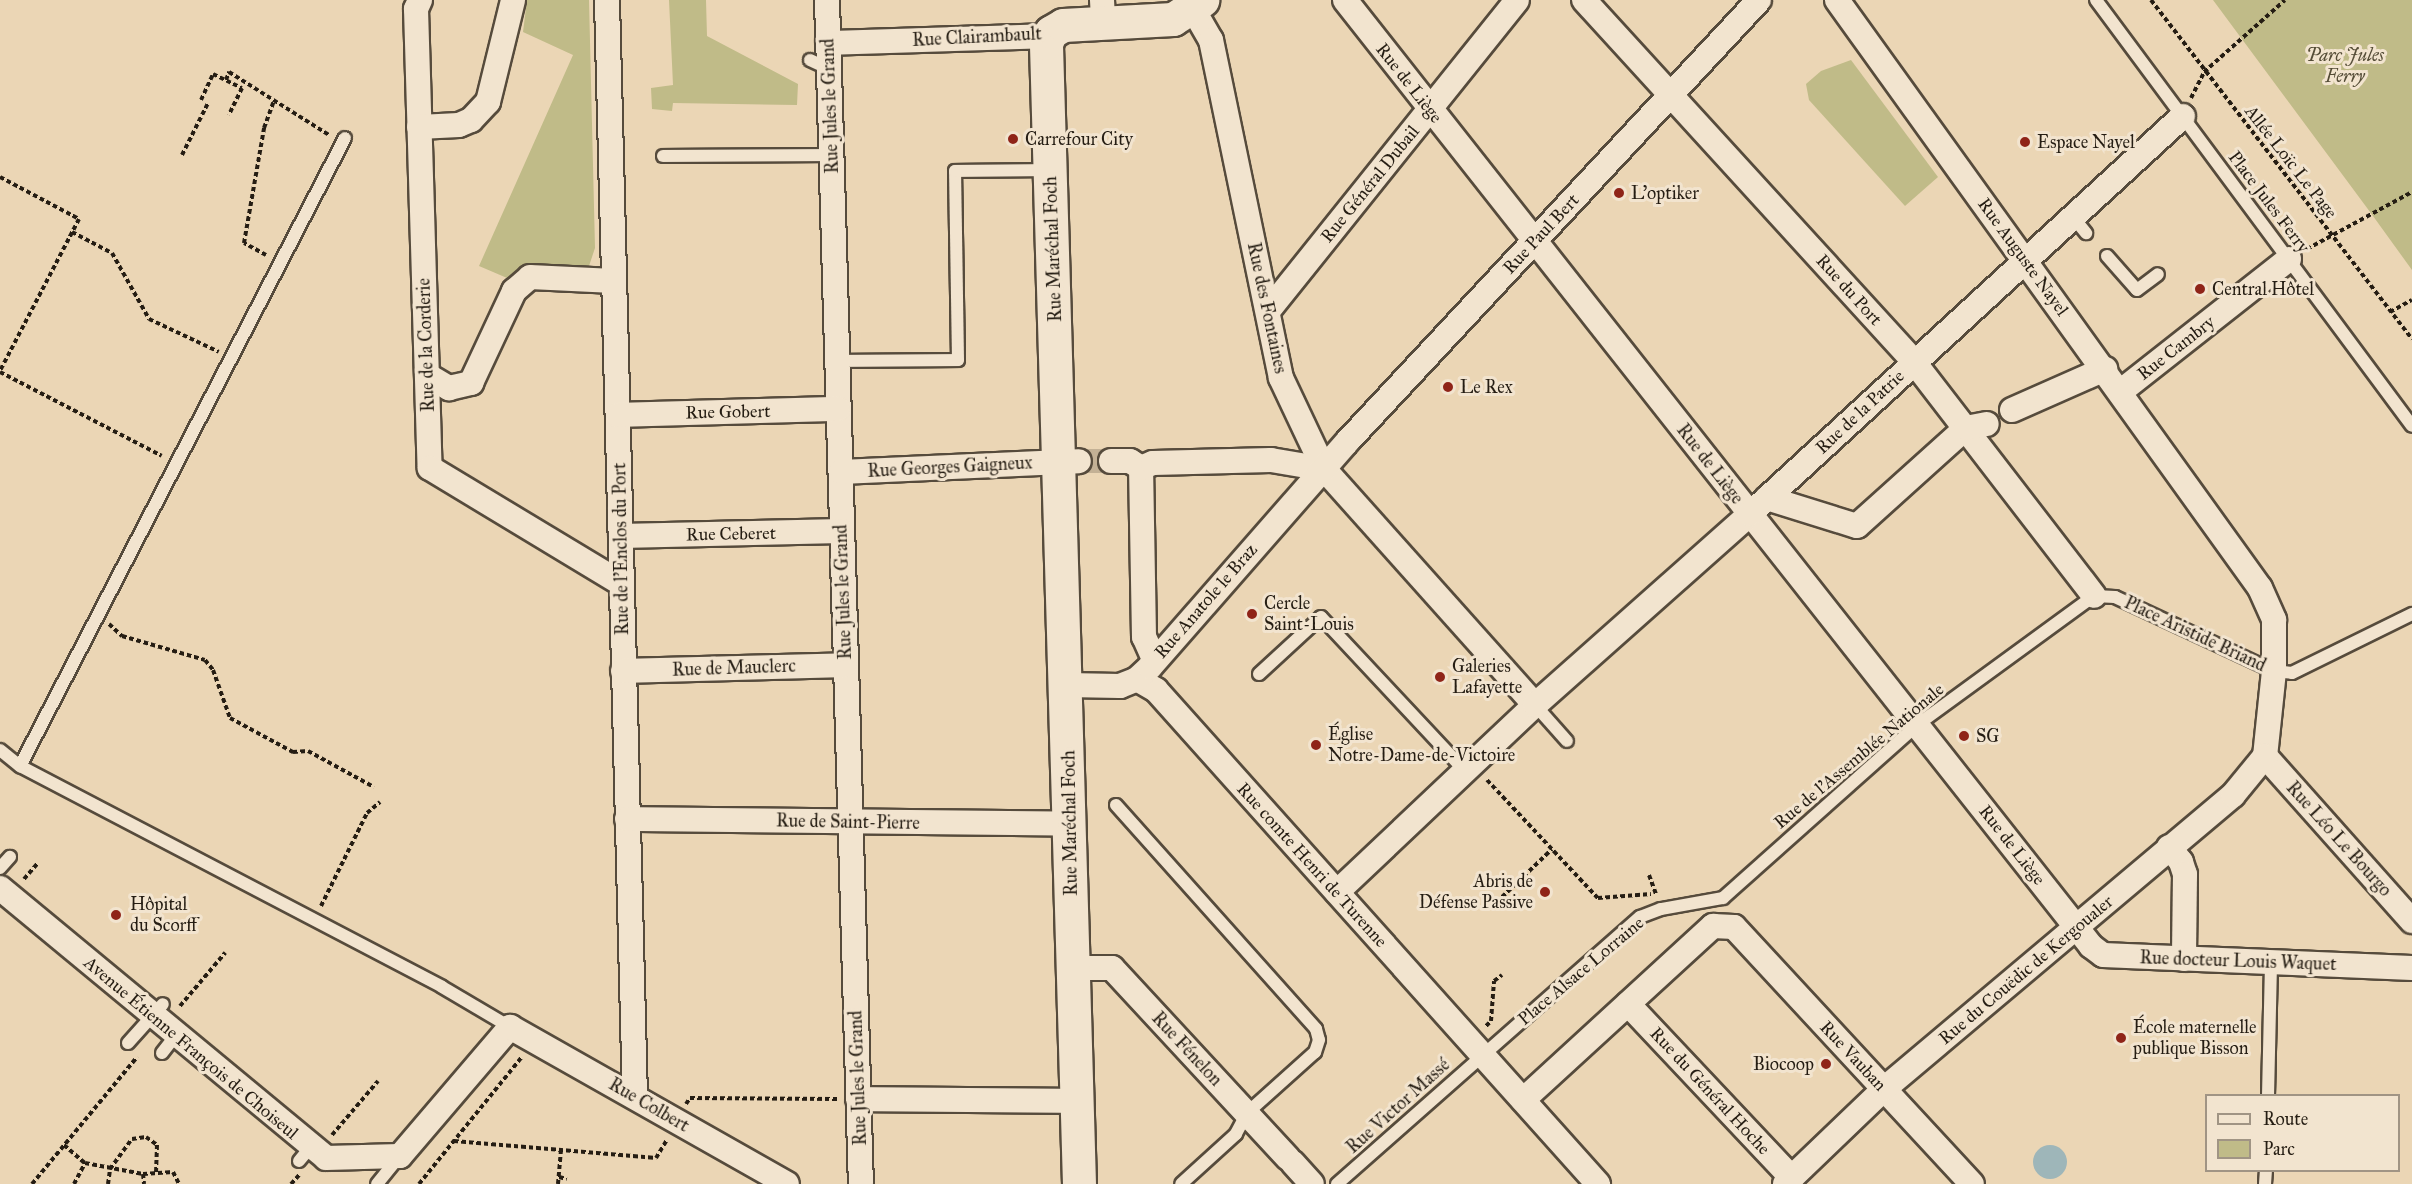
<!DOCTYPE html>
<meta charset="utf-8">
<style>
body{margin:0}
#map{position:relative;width:2412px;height:1184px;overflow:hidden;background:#ebd6b5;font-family:"IM FELL Great Primer",serif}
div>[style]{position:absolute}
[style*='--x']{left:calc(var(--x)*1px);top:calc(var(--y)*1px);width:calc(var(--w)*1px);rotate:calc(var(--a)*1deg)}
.green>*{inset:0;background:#c0bb88}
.water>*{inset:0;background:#9eb6b9}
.round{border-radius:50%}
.street-tunnel>*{height:24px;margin-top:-12px;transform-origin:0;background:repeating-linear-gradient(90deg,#c3b195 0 24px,transparent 0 36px)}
.path>*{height:4px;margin-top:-2px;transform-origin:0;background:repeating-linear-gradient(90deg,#251d13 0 4.5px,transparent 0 7.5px)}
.roads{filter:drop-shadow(2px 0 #564b3c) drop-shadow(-2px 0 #564b3c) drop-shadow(0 2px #564b3c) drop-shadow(0 -2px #564b3c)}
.lane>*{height:12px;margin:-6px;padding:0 6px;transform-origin:6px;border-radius:6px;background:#f2e4cf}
.street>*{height:24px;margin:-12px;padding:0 12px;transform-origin:12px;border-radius:12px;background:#f2e4cf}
.secondary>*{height:33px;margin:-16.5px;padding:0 16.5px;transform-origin:16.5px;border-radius:16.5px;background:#f2e4cf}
.dots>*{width:16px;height:16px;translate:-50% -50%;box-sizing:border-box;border:3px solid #f2e4cf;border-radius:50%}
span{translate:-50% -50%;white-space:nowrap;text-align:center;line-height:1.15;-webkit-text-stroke:6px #f2e4cf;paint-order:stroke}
.street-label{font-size:18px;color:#251d13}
.park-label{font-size:18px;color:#544c36;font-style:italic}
.poi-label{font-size:18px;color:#251d13}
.left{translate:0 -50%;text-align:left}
.right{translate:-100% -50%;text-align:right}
.legend{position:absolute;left:2205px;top:1094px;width:195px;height:78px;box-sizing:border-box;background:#f2e4cf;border:2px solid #a09484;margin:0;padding:8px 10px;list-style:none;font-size:18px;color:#251d13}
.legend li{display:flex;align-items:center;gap:12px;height:30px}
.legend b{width:30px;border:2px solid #a09484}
</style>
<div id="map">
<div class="green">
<div style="clip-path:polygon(527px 0,589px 0,595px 248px,589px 266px,580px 272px,512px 280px,479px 266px,573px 55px,523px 32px)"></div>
<div style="clip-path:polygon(669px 0,706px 0,707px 36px,798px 84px,797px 105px,673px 103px,672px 111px,652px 109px,651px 88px,673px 85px)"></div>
<div style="clip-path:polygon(2213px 0,2412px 0,2412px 270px,2373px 216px)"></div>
<div style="clip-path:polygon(1851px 60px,1938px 177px,1905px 206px,1809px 100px,1806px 84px,1821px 71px)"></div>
</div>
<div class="water">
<div class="round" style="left:2033px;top:1145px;width:34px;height:34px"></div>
</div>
<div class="street-tunnel">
<div style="--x:1079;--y:461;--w:32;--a:0"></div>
</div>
<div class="path">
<div style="--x:2151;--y:0;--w:428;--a:52.4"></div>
<div style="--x:226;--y:80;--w:9;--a:-69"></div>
<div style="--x:229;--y:72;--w:118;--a:32.2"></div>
<div style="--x:2191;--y:98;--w:29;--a:-63"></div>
<div style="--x:2204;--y:72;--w:108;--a:-41.6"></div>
<div style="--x:201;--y:100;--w:29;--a:-65"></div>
<div style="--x:213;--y:74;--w:32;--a:26"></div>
<div style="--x:242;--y:88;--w:30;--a:116"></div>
<div style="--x:182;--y:155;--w:58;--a:-63.4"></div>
<div style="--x:0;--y:177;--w:89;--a:28"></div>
<div style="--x:79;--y:219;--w:171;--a:117.5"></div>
<div style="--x:72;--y:232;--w:45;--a:27.7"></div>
<div style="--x:112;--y:253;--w:76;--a:60.7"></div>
<div style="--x:149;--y:319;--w:77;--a:25.2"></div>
<div style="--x:2307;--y:249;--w:119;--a:-28.5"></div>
<div style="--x:266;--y:255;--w:25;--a:-151"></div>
<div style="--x:244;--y:243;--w:117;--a:-80.1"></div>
<div style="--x:264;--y:128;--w:29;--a:-70"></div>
<div style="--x:2390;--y:312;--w:25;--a:-29"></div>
<div style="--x:0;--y:372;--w:182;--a:27.4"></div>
<div style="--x:109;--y:624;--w:18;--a:43"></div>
<div style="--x:122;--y:636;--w:86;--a:16.1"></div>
<div style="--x:205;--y:660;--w:13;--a:51"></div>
<div style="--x:213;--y:670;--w:51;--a:70.5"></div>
<div style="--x:230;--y:718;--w:72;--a:28.4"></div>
<div style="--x:293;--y:752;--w:15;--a:-4"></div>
<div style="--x:308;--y:751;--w:75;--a:28.6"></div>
<div style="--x:1487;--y:780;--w:162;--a:46.8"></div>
<div style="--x:1598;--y:898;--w:53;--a:-4.3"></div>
<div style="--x:1649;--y:875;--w:20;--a:70"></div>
<div style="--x:24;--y:879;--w:20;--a:-49"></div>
<div style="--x:1502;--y:897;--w:69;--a:-43.8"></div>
<div style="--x:321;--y:906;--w:104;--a:-63.7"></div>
<div style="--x:367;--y:813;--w:17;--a:-40"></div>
<div style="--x:180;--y:1006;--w:70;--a:-49.7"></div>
<div style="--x:1486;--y:1026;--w:7;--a:-45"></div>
<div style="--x:1491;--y:1021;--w:40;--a:-85.7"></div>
<div style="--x:1494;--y:981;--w:10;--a:-37"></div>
<div style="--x:686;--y:1104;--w:7;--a:-56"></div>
<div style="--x:690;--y:1098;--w:147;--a:0.4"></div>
<div style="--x:332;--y:1135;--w:71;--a:-49.6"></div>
<div style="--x:454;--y:1141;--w:203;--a:4.8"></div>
<div style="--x:656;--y:1158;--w:21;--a:-59"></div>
<div style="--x:64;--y:1145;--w:28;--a:41"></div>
<div style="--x:85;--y:1163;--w:59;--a:10.7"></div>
<div style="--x:143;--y:1174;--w:30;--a:-4"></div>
<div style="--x:173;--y:1172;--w:13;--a:63"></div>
<div style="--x:143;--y:1174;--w:10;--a:84"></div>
<div style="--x:559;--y:1177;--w:8;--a:14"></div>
<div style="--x:32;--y:1184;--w:165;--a:-50.4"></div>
<div style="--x:74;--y:1184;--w:24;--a:-62"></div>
<div style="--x:108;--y:1184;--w:15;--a:-82"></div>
<div style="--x:110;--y:1169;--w:37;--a:-54"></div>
<div style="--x:132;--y:1139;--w:14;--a:-8"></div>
<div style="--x:146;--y:1137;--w:14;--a:36"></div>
<div style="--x:157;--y:1145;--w:28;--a:92"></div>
<div style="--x:291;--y:1184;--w:12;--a:-48"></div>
<div style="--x:419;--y:1184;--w:164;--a:-51"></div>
<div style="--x:558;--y:1184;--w:34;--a:-85"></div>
</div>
<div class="roads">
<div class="lane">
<div style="--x:2096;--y:0;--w:530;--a:53.43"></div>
<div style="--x:810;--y:60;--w:21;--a:25"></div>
<div style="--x:663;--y:156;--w:168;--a:-0.3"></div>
<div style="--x:2073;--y:217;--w:21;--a:51"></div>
<div style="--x:2107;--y:256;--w:45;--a:48.6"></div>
<div style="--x:2137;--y:290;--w:26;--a:-37"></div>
<div style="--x:836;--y:361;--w:122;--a:-0.5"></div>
<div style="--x:958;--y:360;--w:189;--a:-90.9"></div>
<div style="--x:955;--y:171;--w:94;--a:-0.6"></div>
<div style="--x:1259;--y:674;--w:84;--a:-42.6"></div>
<div style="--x:1321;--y:617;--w:211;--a:46.9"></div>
<div style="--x:1535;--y:705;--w:48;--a:48.4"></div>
<div style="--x:0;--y:750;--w:26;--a:39"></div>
<div style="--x:20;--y:766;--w:476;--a:27.6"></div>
<div style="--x:442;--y:987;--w:79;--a:30.5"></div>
<div style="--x:20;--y:766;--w:707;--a:-62.64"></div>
<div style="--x:1116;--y:805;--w:300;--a:48.2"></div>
<div style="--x:1316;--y:1029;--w:11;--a:75"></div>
<div style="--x:1319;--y:1040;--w:13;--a:108"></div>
<div style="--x:1315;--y:1052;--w:91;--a:138.1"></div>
<div style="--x:1247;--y:1113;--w:24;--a:118"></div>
<div style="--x:1236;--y:1134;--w:74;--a:137.7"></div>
<div style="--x:0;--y:868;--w:15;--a:-48"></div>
<div style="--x:128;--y:1043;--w:52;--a:-48.1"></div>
<div style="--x:162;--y:1053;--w:23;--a:-52"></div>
<div style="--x:2268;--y:1096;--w:134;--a:-88.7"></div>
<div style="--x:299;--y:1161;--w:17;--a:-50"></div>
<div style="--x:377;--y:1184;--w:35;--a:-51"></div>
<div style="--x:1337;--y:1184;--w:404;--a:-41.4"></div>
<div style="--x:1640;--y:917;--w:22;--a:-21"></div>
<div style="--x:1661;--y:909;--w:63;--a:-10.1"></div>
<div style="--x:1723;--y:898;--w:260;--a:-41.7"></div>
<div style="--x:1917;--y:725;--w:219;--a:-36.1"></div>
<div style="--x:2094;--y:596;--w:21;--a:3"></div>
<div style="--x:2115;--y:597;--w:175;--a:25"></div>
<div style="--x:2274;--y:671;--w:18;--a:6"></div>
<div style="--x:2292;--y:673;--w:134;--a:-26.2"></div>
<div style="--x:2265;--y:1184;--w:14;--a:-86"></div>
</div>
<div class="street">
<div style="--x:420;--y:0;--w:10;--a:114"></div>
<div style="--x:416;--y:9;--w:459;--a:88.3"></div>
<div style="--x:430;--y:468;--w:223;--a:31.1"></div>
<div style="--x:607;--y:0;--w:1097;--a:88.54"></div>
<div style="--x:827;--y:0;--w:1184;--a:88.36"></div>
<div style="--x:1102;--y:0;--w:21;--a:87"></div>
<div style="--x:1345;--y:0;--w:1205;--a:51.74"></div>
<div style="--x:2091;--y:946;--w:15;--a:37"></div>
<div style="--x:2103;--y:955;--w:309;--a:2.4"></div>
<div style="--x:1584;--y:0;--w:490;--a:47.6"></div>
<div style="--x:1914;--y:362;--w:295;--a:52.4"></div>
<div style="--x:1837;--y:0;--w:724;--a:54.27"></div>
<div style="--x:2260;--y:588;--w:35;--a:66"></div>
<div style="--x:2274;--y:620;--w:51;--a:90"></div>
<div style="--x:2274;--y:671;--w:85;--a:96"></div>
<div style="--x:1193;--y:9;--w:36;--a:60"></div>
<div style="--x:1211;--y:40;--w:345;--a:78.3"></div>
<div style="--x:1281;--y:378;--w:101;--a:64.7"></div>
<div style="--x:1324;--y:469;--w:317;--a:48.2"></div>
<div style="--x:828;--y:43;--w:220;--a:-1.8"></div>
<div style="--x:419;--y:127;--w:40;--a:-2.9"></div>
<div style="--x:459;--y:125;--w:13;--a:-23"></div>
<div style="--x:471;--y:120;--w:25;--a:-47"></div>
<div style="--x:488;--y:102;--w:105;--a:-76.2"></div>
<div style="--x:1268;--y:311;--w:398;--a:-51.3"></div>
<div style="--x:427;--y:375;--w:26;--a:31"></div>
<div style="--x:449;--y:388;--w:23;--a:-13"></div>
<div style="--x:471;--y:383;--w:102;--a:-64.9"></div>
<div style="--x:514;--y:291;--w:21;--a:-41"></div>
<div style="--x:530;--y:277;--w:84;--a:2.7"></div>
<div style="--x:2120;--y:392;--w:215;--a:-38.2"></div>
<div style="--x:2012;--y:410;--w:102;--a:-23.8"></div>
<div style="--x:618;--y:415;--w:220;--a:-1.6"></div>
<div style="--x:1111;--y:461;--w:19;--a:0"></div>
<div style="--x:1130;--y:461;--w:13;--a:32"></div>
<div style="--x:841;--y:472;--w:238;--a:-2.6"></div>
<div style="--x:1767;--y:498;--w:94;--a:17.3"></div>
<div style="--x:1857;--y:526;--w:147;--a:-42"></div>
<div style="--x:1966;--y:428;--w:21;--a:-11"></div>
<div style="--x:621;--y:536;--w:220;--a:-1.3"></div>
<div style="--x:1154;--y:659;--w:24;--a:-114"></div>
<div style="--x:1144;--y:637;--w:169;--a:-91"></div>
<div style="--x:1141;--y:468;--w:13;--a:-23"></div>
<div style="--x:1153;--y:463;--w:118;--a:-1.5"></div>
<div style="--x:1271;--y:460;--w:54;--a:9.6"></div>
<div style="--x:623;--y:671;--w:222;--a:-1.5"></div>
<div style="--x:1137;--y:679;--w:22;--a:30"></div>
<div style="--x:1156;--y:690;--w:663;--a:48.18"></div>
<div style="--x:1067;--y:685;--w:53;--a:1.1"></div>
<div style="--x:1120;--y:686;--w:18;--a:-22"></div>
<div style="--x:1137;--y:679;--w:18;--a:-43"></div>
<div style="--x:1150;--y:667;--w:299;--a:-48.8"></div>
<div style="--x:1347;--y:442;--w:604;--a:-47.01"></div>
<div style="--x:2265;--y:756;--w:221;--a:48.3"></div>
<div style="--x:627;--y:819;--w:443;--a:0.6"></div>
<div style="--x:2169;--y:847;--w:19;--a:51"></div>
<div style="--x:2181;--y:862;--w:13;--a:72"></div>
<div style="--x:2185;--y:874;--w:85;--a:90.7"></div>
<div style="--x:0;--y:888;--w:423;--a:39.6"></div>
<div style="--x:326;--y:1158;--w:74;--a:-1.5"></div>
<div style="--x:400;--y:1156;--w:170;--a:-49.5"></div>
<div style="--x:510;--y:1027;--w:318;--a:29.5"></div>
<div style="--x:1337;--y:892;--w:272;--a:-43.4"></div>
<div style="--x:1535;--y:705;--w:288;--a:-41.6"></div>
<div style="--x:1750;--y:514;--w:588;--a:-42.59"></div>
<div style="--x:1074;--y:968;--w:38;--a:0"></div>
<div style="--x:1112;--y:968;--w:259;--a:47.2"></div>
<div style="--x:1628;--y:1004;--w:239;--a:46.7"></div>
<div style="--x:858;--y:1099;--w:219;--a:0.5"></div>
<div style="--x:1523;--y:1100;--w:258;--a:-42.5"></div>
<div style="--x:1713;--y:926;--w:21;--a:3"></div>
<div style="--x:1734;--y:927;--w:350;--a:47.2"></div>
<div style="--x:1293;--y:1163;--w:28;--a:48"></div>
<div style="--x:1785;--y:1184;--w:137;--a:-43.8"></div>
<div style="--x:1884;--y:1089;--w:456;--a:-40.1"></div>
<div style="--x:2233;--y:795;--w:50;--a:-50.6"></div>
</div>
<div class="secondary">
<div style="--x:1079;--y:1184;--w:1141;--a:-91.66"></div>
<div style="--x:1046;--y:43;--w:12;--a:-66"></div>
<div style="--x:1051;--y:32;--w:14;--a:-30"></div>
<div style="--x:1063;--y:25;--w:110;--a:-3.1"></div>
<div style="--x:1173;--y:19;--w:35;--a:-33"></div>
</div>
</div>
<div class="dots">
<div style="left:1013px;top:139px;background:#8f2418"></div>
<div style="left:2025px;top:142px;background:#8f2418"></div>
<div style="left:1619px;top:193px;background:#8f2418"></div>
<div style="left:2200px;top:289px;background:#8f2418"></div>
<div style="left:1448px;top:387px;background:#8f2418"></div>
<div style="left:1252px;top:614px;background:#8f2418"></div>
<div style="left:1440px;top:677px;background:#8f2418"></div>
<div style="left:1964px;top:736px;background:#8f2418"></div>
<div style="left:1316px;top:745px;background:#8f2418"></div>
<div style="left:1545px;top:892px;background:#8f2418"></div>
<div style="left:116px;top:915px;background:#8f2418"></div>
<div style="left:2121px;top:1038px;background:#8f2418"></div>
<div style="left:1826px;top:1064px;background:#8f2418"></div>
</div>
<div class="street-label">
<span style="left:977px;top:37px;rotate:-3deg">Rue Clairambault</span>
<span style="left:1409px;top:83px;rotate:52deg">Rue de Liège</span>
<span style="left:830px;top:106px;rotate:-92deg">Rue Jules le Grand</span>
<span style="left:2291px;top:162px;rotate:52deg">Allée Loïc Le Page</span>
<span style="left:1370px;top:184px;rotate:-51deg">Rue Général Dubail</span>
<span style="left:2269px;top:202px;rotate:53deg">Place Jules Ferry</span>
<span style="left:1541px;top:234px;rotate:-47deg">Rue Paul Bert</span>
<span style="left:1053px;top:249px;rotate:-92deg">Rue Maréchal Foch</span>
<span style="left:2023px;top:257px;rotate:54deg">Rue Auguste Nayel</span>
<span style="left:1849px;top:290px;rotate:48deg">Rue du Port</span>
<span style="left:1267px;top:308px;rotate:78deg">Rue des Fontaines</span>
<span style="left:426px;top:345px;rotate:-92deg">Rue de la Corderie</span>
<span style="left:2176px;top:348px;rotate:-38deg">Rue Cambry</span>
<span style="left:728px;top:412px;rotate:-1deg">Rue Gobert</span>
<span style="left:1860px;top:412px;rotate:-43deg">Rue de la Patrie</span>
<span style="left:1710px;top:464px;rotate:52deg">Rue de Liège</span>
<span style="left:950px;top:467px;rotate:-3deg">Rue Georges Gaigneux</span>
<span style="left:731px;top:534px;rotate:-1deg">Rue Ceberet</span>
<span style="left:621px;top:549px;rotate:-91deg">Rue de l'Enclos du Port</span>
<span style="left:843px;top:592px;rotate:-92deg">Rue Jules le Grand</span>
<span style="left:1206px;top:601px;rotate:-49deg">Rue Anatole le Braz</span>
<span style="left:2195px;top:634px;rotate:25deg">Place Aristide Briand</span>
<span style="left:734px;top:668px;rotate:-2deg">Rue de Mauclerc</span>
<span style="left:1859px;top:756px;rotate:-40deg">Rue de l'Assemblée Nationale</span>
<span style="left:848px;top:822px;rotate:1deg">Rue de Saint-Pierre</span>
<span style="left:1070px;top:823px;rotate:-91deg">Rue Maréchal Foch</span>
<span style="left:2339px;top:839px;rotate:48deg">Rue Léo Le Bourgo</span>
<span style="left:2012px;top:845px;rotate:52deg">Rue de Liège</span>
<span style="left:1312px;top:865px;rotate:48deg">Rue comte Henri de Turenne</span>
<span style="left:2238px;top:961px;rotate:2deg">Rue docteur Louis Waquet</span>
<span style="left:2026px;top:970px;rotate:-40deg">Rue du Couëdic de Kergoualer</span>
<span style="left:1581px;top:971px;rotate:-40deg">Place Alsace Lorraine</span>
<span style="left:191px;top:1048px;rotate:40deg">Avenue Étienne François de Choiseul</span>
<span style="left:1187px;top:1049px;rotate:47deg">Rue Fénelon</span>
<span style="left:1853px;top:1056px;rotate:47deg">Rue Vauban</span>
<span style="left:858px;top:1078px;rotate:-92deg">Rue Jules le Grand</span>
<span style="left:1710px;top:1091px;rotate:47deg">Rue du Général Hoche</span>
<span style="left:649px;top:1105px;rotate:30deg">Rue Colbert</span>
<span style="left:1398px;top:1106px;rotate:-42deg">Rue Victor Massé</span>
</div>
<div class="park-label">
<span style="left:2345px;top:66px">Parc Jules<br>Ferry</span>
</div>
<div class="poi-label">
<span class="left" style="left:1025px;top:139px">Carrefour City</span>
<span class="left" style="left:2037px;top:142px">Espace Nayel</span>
<span class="left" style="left:1631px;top:193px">L'optiker</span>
<span class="left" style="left:2212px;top:289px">Central Hôtel</span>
<span class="left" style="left:1460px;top:387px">Le Rex</span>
<span class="left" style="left:1264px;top:614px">Cercle<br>Saint-Louis</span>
<span class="left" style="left:1452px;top:677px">Galeries<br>Lafayette</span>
<span class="left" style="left:1328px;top:745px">Église<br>Notre-Dame-de-Victoire</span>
<span class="left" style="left:1976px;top:736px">SG</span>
<span class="right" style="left:1533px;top:892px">Abris de<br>Défense Passive</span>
<span class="left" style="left:130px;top:915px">Hôpital<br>du Scorff</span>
<span class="left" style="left:2133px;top:1038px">École maternelle<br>publique Bisson</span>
<span class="right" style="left:1814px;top:1064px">Biocoop</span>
</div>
<ul class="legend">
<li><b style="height:8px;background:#f2e4cf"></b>Route</li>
<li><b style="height:16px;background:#c0bb88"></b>Parc</li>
</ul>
</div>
